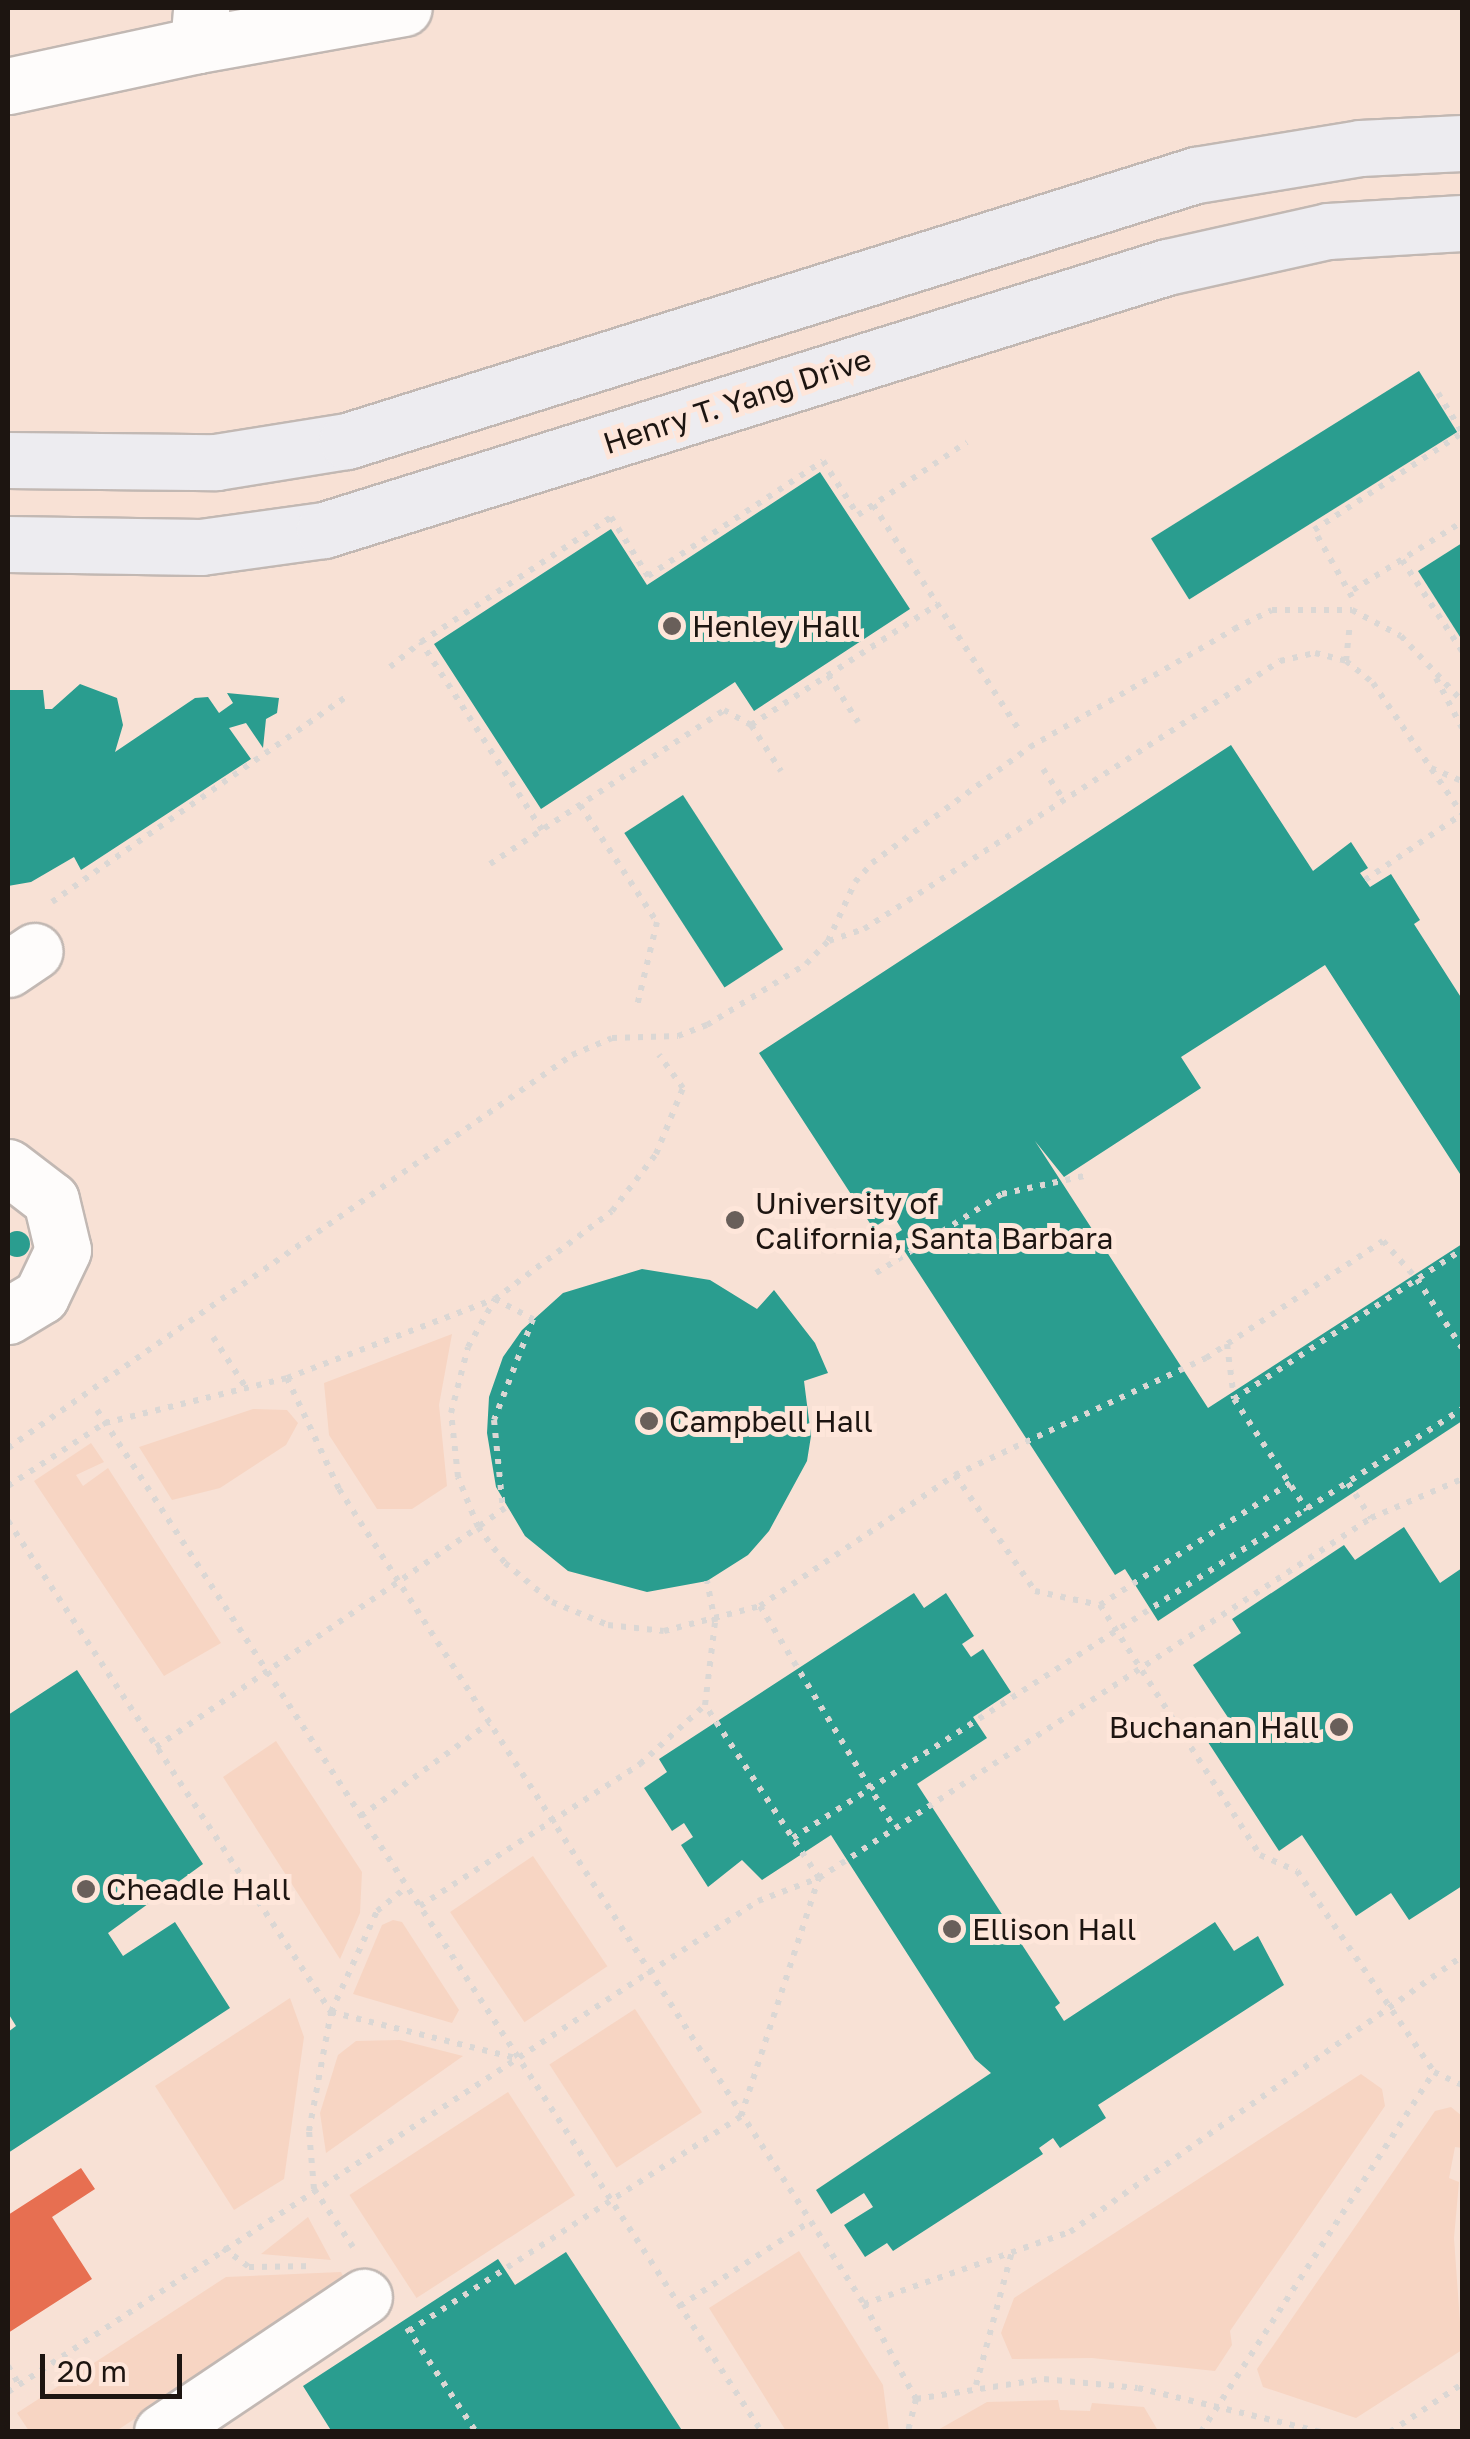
<!DOCTYPE html>
<style>
body{margin:0}
#map{position:relative;width:1470px;height:2439px;overflow:hidden;background:#f6e9e2;font-family:"Golos Text",sans-serif}
div>[style]{position:absolute}
[style*='--x']{left:calc(var(--x)*1px);top:calc(var(--y)*1px);width:calc(var(--w)*1px);rotate:calc(var(--a)*1deg)}
.built>*{inset:0;background:#f8e1d5;transform-origin:0 0}
.green>*{inset:0;background:#f7d5c3;transform-origin:0 0}
.shops>*{inset:0;background:#e76f51}
.schools>*{inset:0;background:#2a9d8f;transform-origin:0 0}
.round{border-radius:50%}
.path>*{height:6px;margin-top:-3px;transform-origin:0;background:repeating-linear-gradient(90deg,#dbd7d4 0 5px,transparent 0 13px)}
.roads{filter:drop-shadow(2px 0 #c2b8b3) drop-shadow(-2px 0 #c2b8b3) drop-shadow(0 2px #c2b8b3) drop-shadow(0 -2px #c2b8b3)}
.minor>*{height:55px;margin:-27.5px;padding:0 27.5px;transform-origin:27.5px;border-radius:27.5px;background:#fefcfb}
.major>*{height:55px;margin:-27.5px;padding:0 27.5px;transform-origin:27.5px;border-radius:27.5px;background:#edecf0}
.dots>*{width:28px;height:28px;translate:-50% -50%;box-sizing:border-box;border:5px solid #fee6da;border-radius:50%}
span{translate:-50% -50%;white-space:nowrap;text-align:center;line-height:1.15;-webkit-text-stroke:10px #fee6da;paint-order:stroke}
.street-label{font-size:30px;color:#1d1511}
.poi-label{font-size:30px;color:#1d1511}
.left{translate:0 -50%;text-align:left}
.right{translate:-100% -50%;text-align:right}
.frame{position:absolute;inset:0;border:10px solid #1d1511;pointer-events:none}
.scale{position:absolute;left:40px;top:2354px;width:142px;height:45px;box-sizing:border-box;border:5px solid #1d1511;border-top:0;padding-left:12px;font-size:30px;line-height:35px;white-space:nowrap;color:#1d1511;-webkit-text-stroke:8px #fee6da;paint-order:stroke}
</style>
<div id="map">
<div class="built">
<div style="left:8px;top:8px;width:1454px;height:2423px"></div>
</div>
<div class="green">
<div style="clip-path:polygon(452px 1334px,439px 1405px,447px 1486px,412px 1509px,377px 1509px,329px 1435px,324px 1383px)"></div>
<div style="clip-path:polygon(253px 1409px,287px 1410px,298px 1423px,286px 1445px,220px 1488px,172px 1500px,139px 1447px)"></div>
<div style="clip-path:polygon(91px 1443px,104px 1462px,76px 1475px,83px 1486px,108px 1468px,221px 1643px,164px 1676px,34px 1481px)"></div>
<div style="clip-path:polygon(276px 1741px,362px 1872px,360px 1913px,340px 1959px,223px 1777px)"></div>
<div style="left:533px;top:1856px;width:133px;height:100px;rotate:56deg"></div>
<div style="clip-path:polygon(393px 1920px,402px 1922px,459px 2010px,452px 2023px,353px 1994px,382px 1925px)"></div>
<div style="clip-path:polygon(290px 1998px,304px 2037px,284px 2179px,234px 2210px,155px 2086px)"></div>
<div style="left:635px;top:2009px;width:123px;height:102px;rotate:57deg"></div>
<div style="clip-path:polygon(400px 2040px,463px 2056px,326px 2153px,320px 2113px,338px 2055px,356px 2041px)"></div>
<div style="clip-path:polygon(1361px 2074px,1382px 2089px,1385px 2106px,1230px 2331px,1232px 2345px,1215px 2371px,1092px 2358px,1012px 2359px,1001px 2333px,1014px 2298px)"></div>
<div style="left:508px;top:2092px;width:123px;height:189px;rotate:57deg"></div>
<div style="clip-path:polygon(1451px 2107px,1462px 2116px,1462px 2148px,1455px 2147px,1449px 2178px,1459px 2182px,1454px 2238px,1462px 2350px,1356px 2418px,1263px 2387px,1257px 2369px,1435px 2111px)"></div>
<div style="clip-path:polygon(308px 2217px,331px 2260px,261px 2254px)"></div>
<div style="clip-path:polygon(799px 2251px,883px 2385px,889px 2431px,786px 2431px,709px 2308px)"></div>
<div style="clip-path:polygon(341px 2272px,346px 2282px,116px 2431px,29px 2431px,17px 2413px,226px 2277px)"></div>
<div style="clip-path:polygon(1058px 2400px,1060px 2410px,1090px 2411px,1092px 2403px,1144px 2407px,1157px 2429px,936px 2431px,987px 2402px)"></div>
</div>
<div class="shops">
<div style="clip-path:polygon(81px 2168px,95px 2189px,52px 2217px,92px 2279px,8px 2333px,8px 2215px)"></div>
</div>
<div class="schools">
<div style="left:1419px;top:371px;width:72px;height:316px;rotate:58deg"></div>
<div style="clip-path:polygon(820px 472px,910px 609px,754px 711px,735px 682px,541px 809px,434px 644px,611px 529px,647px 585px)"></div>
<div style="clip-path:polygon(1462px 543px,1462px 640px,1418px 571px)"></div>
<div style="clip-path:polygon(80px 684px,117px 698px,123px 725px,115px 752px,195px 698px,208px 697px,219px 713px,233px 703px,227px 693px,279px 698px,277px 713px,266px 719px,263px 748px,246px 723px,229px 728px,251px 759px,81px 870px,74px 857px,31px 882px,8px 886px,8px 690px,43px 690px,45px 709px,52px 709px)"></div>
<div style="clip-path:polygon(1231px 745px,1313px 871px,1351px 842px,1368px 868px,1360px 873px,1370px 887px,1391px 874px,1420px 920px,1414px 924px,1462px 999px,1462px 1177px,1325px 965px,1181px 1057px,1201px 1088px,1064px 1177px,1035px 1141px,1208px 1408px,1462px 1244px,1462px 1421px,1158px 1621px,1125px 1569px,1115px 1575px,894px 1235px,902px 1230px,893px 1215px,873px 1228px,759px 1053px)"></div>
<div style="left:683px;top:795px;width:184px;height:70px;rotate:57deg"></div>
<div class="round" style="left:4px;top:1231px;width:26px;height:26px"></div>
<div style="clip-path:polygon(642px 1269px,710px 1280px,757px 1309px,774px 1290px,815px 1343px,828px 1373px,804px 1381px,811px 1436px,807px 1461px,769px 1531px,748px 1555px,707px 1581px,647px 1592px,568px 1571px,525px 1536px,496px 1487px,487px 1433px,489px 1397px,503px 1357px,522px 1330px,563px 1293px)"></div>
<div style="clip-path:polygon(1404px 1527px,1440px 1583px,1462px 1568px,1462px 1886px,1409px 1920px,1391px 1893px,1356px 1916px,1302px 1835px,1279px 1851px,1204px 1736px,1229px 1719px,1193px 1665px,1241px 1633px,1232px 1619px,1344px 1545px,1355px 1560px)"></div>
<div style="clip-path:polygon(914px 1593px,924px 1608px,946px 1593px,974px 1636px,962px 1644px,971px 1657px,983px 1649px,1011px 1692px,973px 1717px,987px 1738px,917px 1784px,1060px 2003px,1055px 2007px,1064px 2021px,1215px 1922px,1234px 1951px,1258px 1936px,1284px 1985px,1098px 2105px,1106px 2118px,1060px 2148px,1053px 2138px,1039px 2148px,1043px 2154px,893px 2251px,887px 2243px,865px 2257px,844px 2225px,873px 2207px,864px 2193px,831px 2214px,816px 2190px,991px 2073px,975px 2059px,831px 1835px,762px 1880px,742px 1860px,708px 1887px,681px 1845px,693px 1837px,684px 1823px,672px 1831px,644px 1788px,667px 1772px,659px 1759px)"></div>
<div style="clip-path:polygon(77px 1670px,203px 1864px,108px 1933px,123px 1956px,175px 1922px,230px 2008px,8px 2153px,8px 2032px,16px 2026px,8px 2013px,8px 1715px)"></div>
<div style="clip-path:polygon(566px 2252px,683px 2432px,332px 2432px,303px 2386px,498px 2259px,515px 2285px)"></div>
</div>
<div class="path">
<div style="--x:1438;--y:393;--w:46;--a:58.4"></div>
<div style="--x:873;--y:505;--w:268;--a:57"></div>
<div style="--x:1402;--y:560;--w:109;--a:56.6"></div>
<div style="--x:1353;--y:590;--w:128;--a:-32"></div>
<div style="--x:1352;--y:597;--w:77;--a:-119.6"></div>
<div style="--x:1314;--y:530;--w:177;--a:-33.2"></div>
<div style="--x:1346;--y:661;--w:36;--a:-84"></div>
<div style="--x:390;--y:667;--w:40;--a:-39"></div>
<div style="--x:828;--y:675;--w:56;--a:57.4"></div>
<div style="--x:1436;--y:678;--w:56;--a:62.5"></div>
<div style="--x:751;--y:725;--w:55;--a:56.9"></div>
<div style="--x:1431;--y:768;--w:34;--a:23"></div>
<div style="--x:1043;--y:769;--w:36;--a:56"></div>
<div style="--x:580;--y:805;--w:140;--a:56.7"></div>
<div style="--x:657;--y:922;--w:90;--a:103.4"></div>
<div style="--x:542;--y:830;--w:224;--a:-122.8"></div>
<div style="--x:421;--y:642;--w:227;--a:-33.3"></div>
<div style="--x:611;--y:517;--w:70;--a:57.9"></div>
<div style="--x:648;--y:576;--w:209;--a:-33.3"></div>
<div style="--x:823;--y:461;--w:64;--a:57.1"></div>
<div style="--x:858;--y:515;--w:131;--a:-33.8"></div>
<div style="--x:490;--y:864;--w:280;--a:-33.3"></div>
<div style="--x:724;--y:710;--w:31;--a:29"></div>
<div style="--x:751;--y:725;--w:223;--a:-32.9"></div>
<div style="--x:1365;--y:880;--w:117;--a:-34.2"></div>
<div style="--x:52;--y:902;--w:363;--a:-34.9"></div>
<div style="--x:829;--y:941;--w:37;--a:-19"></div>
<div style="--x:864;--y:929;--w:495;--a:-32.8"></div>
<div style="--x:1280;--y:661;--w:36;--a:-13"></div>
<div style="--x:1315;--y:653;--w:32;--a:14"></div>
<div style="--x:1346;--y:661;--w:35;--a:39"></div>
<div style="--x:1373;--y:683;--w:158;--a:55.8"></div>
<div style="--x:876;--y:1273;--w:149;--a:-32.1"></div>
<div style="--x:1002;--y:1194;--w:84;--a:-12.4"></div>
<div style="--x:213;--y:1337;--w:59;--a:56.9"></div>
<div style="--x:1227;--y:1344;--w:55;--a:82.7"></div>
<div style="--x:1234;--y:1399;--w:133;--a:56.7"></div>
<div style="--x:287;--y:1378;--w:123;--a:64.9"></div>
<div style="--x:339;--y:1489;--w:969;--a:57.21"></div>
<div style="--x:864;--y:2304;--w:108;--a:61.3"></div>
<div style="--x:916;--y:2399;--w:34;--a:104"></div>
<div style="--x:1234;--y:1399;--w:272;--a:-33.2"></div>
<div style="--x:97;--y:1410;--w:1219;--a:56.95"></div>
<div style="--x:8;--y:1448;--w:687;--a:-34.87"></div>
<div style="--x:572;--y:1055;--w:43;--a:-23"></div>
<div style="--x:612;--y:1038;--w:66;--a:-1.7"></div>
<div style="--x:678;--y:1036;--w:31;--a:-21"></div>
<div style="--x:707;--y:1025;--w:116;--a:-31.6"></div>
<div style="--x:806;--y:964;--w:32;--a:-46"></div>
<div style="--x:828;--y:941;--w:65;--a:-65.4"></div>
<div style="--x:855;--y:882;--w:25;--a:-48"></div>
<div style="--x:872;--y:863;--w:196;--a:-36.3"></div>
<div style="--x:1030;--y:747;--w:236;--a:-30"></div>
<div style="--x:1234;--y:629;--w:42;--a:-26.6"></div>
<div style="--x:1272;--y:610;--w:80;--a:0"></div>
<div style="--x:1352;--y:610;--w:55;--a:28"></div>
<div style="--x:1401;--y:636;--w:89;--a:46.8"></div>
<div style="--x:955;--y:1475;--w:141;--a:55.4"></div>
<div style="--x:1035;--y:1591;--w:66;--a:12.2"></div>
<div style="--x:1100;--y:1605;--w:297;--a:57.4"></div>
<div style="--x:1260;--y:1855;--w:40;--a:23.4"></div>
<div style="--x:1297;--y:1871;--w:243;--a:55.7"></div>
<div style="--x:1434;--y:2072;--w:31;--a:25"></div>
<div style="--x:1348;--y:1483;--w:42;--a:56.7"></div>
<div style="--x:8;--y:1486;--w:116;--a:-33"></div>
<div style="--x:105;--y:1423;--w:187;--a:-13.9"></div>
<div style="--x:287;--y:1378;--w:222;--a:-20.8"></div>
<div style="--x:495;--y:1299;--w:146;--a:-36.9"></div>
<div style="--x:612;--y:1211;--w:72;--a:-52.3"></div>
<div style="--x:656;--y:1154;--w:71;--a:-67.8"></div>
<div style="--x:683;--y:1088;--w:41;--a:-126"></div>
<div style="--x:505;--y:1508;--w:33;--a:145"></div>
<div style="--x:478;--y:1527;--w:45;--a:53.1"></div>
<div style="--x:505;--y:1563;--w:61;--a:39.7"></div>
<div style="--x:552;--y:1602;--w:61;--a:22.3"></div>
<div style="--x:608;--y:1625;--w:56;--a:6.1"></div>
<div style="--x:664;--y:1631;--w:99;--a:-14.6"></div>
<div style="--x:760;--y:1606;--w:258;--a:58.8"></div>
<div style="--x:8;--y:1521;--w:588;--a:56.66"></div>
<div style="--x:331;--y:2012;--w:195;--a:14"></div>
<div style="--x:1100;--y:1605;--w:226;--a:-32.7"></div>
<div style="--x:760;--y:1606;--w:235;--a:-33.9"></div>
<div style="--x:955;--y:1475;--w:277;--a:-25"></div>
<div style="--x:1206;--y:1358;--w:212;--a:-33.5"></div>
<div style="--x:1383;--y:1241;--w:51;--a:48.2"></div>
<div style="--x:1417;--y:1279;--w:82;--a:56.9"></div>
<div style="--x:156;--y:1747;--w:390;--a:-34.3"></div>
<div style="--x:478;--y:1527;--w:54;--a:-111.8"></div>
<div style="--x:458;--y:1477;--w:64;--a:-96.2"></div>
<div style="--x:451;--y:1413;--w:68;--a:-75.6"></div>
<div style="--x:468;--y:1347;--w:55;--a:-60.6"></div>
<div style="--x:495;--y:1299;--w:43;--a:27.8"></div>
<div style="--x:533;--y:1319;--w:108;--a:111.1"></div>
<div style="--x:494;--y:1420;--w:90;--a:84.3"></div>
<div style="--x:361;--y:1816;--w:158;--a:-36"></div>
<div style="--x:793;--y:1838;--w:795;--a:-32.67"></div>
<div style="--x:420;--y:1906;--w:262;--a:-32.8"></div>
<div style="--x:640;--y:1764;--w:88;--a:-42.2"></div>
<div style="--x:353;--y:2247;--w:70;--a:-123.9"></div>
<div style="--x:314;--y:2189;--w:58;--a:-94.9"></div>
<div style="--x:309;--y:2131;--w:121;--a:-79.5"></div>
<div style="--x:331;--y:2012;--w:111;--a:-65.5"></div>
<div style="--x:377;--y:1911;--w:38;--a:-39"></div>
<div style="--x:223;--y:2248;--w:32;--a:36"></div>
<div style="--x:249;--y:2267;--w:65;--a:-0.9"></div>
<div style="--x:864;--y:2304;--w:218;--a:-19.3"></div>
<div style="--x:1070;--y:2232;--w:479;--a:-35.1"></div>
<div style="--x:680;--y:2306;--w:153;--a:-33"></div>
<div style="--x:407;--y:2328;--w:125;--a:56.4"></div>
<div style="--x:409;--y:2331;--w:396;--a:-32.9"></div>
<div style="--x:741;--y:2116;--w:250;--a:-71.9"></div>
<div style="--x:819;--y:1878;--w:207;--a:-123.4"></div>
<div style="--x:705;--y:1705;--w:84;--a:-83.1"></div>
<div style="--x:715;--y:1622;--w:42;--a:-101"></div>
<div style="--x:8;--y:2366;--w:21;--a:59"></div>
<div style="--x:976;--y:2385;--w:138;--a:-74.9"></div>
<div style="--x:8;--y:2392;--w:896;--a:-33.21"></div>
<div style="--x:758;--y:1901;--w:65;--a:-20.7"></div>
<div style="--x:819;--y:1878;--w:659;--a:-33.11"></div>
<div style="--x:1371;--y:1518;--w:99;--a:-23.2"></div>
<div style="--x:916;--y:2399;--w:130;--a:-8.9"></div>
<div style="--x:1044;--y:2379;--w:94;--a:5.5"></div>
<div style="--x:1138;--y:2388;--w:188;--a:13.5"></div>
<div style="--x:1201;--y:2432;--w:429;--a:-57.1"></div>
<div style="--x:1390;--y:2432;--w:87;--a:-33.7"></div>
</div>
<div class="roads">
<div class="minor">
<div style="--x:198;--y:45;--w:209;--a:-10.2"></div>
<div style="--x:8;--y:86;--w:194;--a:-12.2"></div>
<div style="--x:198;--y:45;--w:37;--a:-85"></div>
<div style="--x:8;--y:969;--w:32;--a:-34"></div>
<div style="--x:8;--y:1167;--w:54;--a:37.5"></div>
<div style="--x:51;--y:1200;--w:51;--a:76.5"></div>
<div style="--x:63;--y:1250;--w:51;--a:115.6"></div>
<div style="--x:41;--y:1296;--w:39;--a:149"></div>
<div style="--x:162;--y:2432;--w:243;--a:-33.8"></div>
</div>
<div class="major">
<div style="--x:8;--y:460;--w:208;--a:0.6"></div>
<div style="--x:216;--y:462;--w:133;--a:-9.1"></div>
<div style="--x:347;--y:441;--w:890;--a:-17.4"></div>
<div style="--x:1196;--y:175;--w:166;--a:-9.3"></div>
<div style="--x:1360;--y:148;--w:102;--a:-2.8"></div>
<div style="--x:8;--y:544;--w:193;--a:0.9"></div>
<div style="--x:201;--y:547;--w:124;--a:-7.9"></div>
<div style="--x:324;--y:530;--w:883;--a:-17.33"></div>
<div style="--x:1167;--y:267;--w:165;--a:-12.6"></div>
<div style="--x:1328;--y:231;--w:134;--a:-3.4"></div>
</div>
</div>
<div class="dots">
<div style="left:672px;top:626px;background:#695f5a"></div>
<div style="left:735px;top:1220px;background:#695f5a"></div>
<div style="left:649px;top:1421px;background:#695f5a"></div>
<div style="left:1339px;top:1727px;background:#695f5a"></div>
<div style="left:86px;top:1889px;background:#695f5a"></div>
<div style="left:952px;top:1929px;background:#695f5a"></div>
</div>
<div class="street-label">
<span style="left:737px;top:401px;rotate:-18deg">Henry T. Yang Drive</span>
</div>
<div class="poi-label">
<span class="left" style="left:692px;top:626px">Henley Hall</span>
<span class="left" style="left:755px;top:1220px">University of<br>California, Santa Barbara</span>
<span class="left" style="left:669px;top:1421px">Campbell Hall</span>
<span class="right" style="left:1319px;top:1727px">Buchanan Hall</span>
<span class="left" style="left:106px;top:1889px">Cheadle Hall</span>
<span class="left" style="left:972px;top:1929px">Ellison Hall</span>
</div>
<div class="frame"></div>
<div class="scale">20 m</div>
</div>
